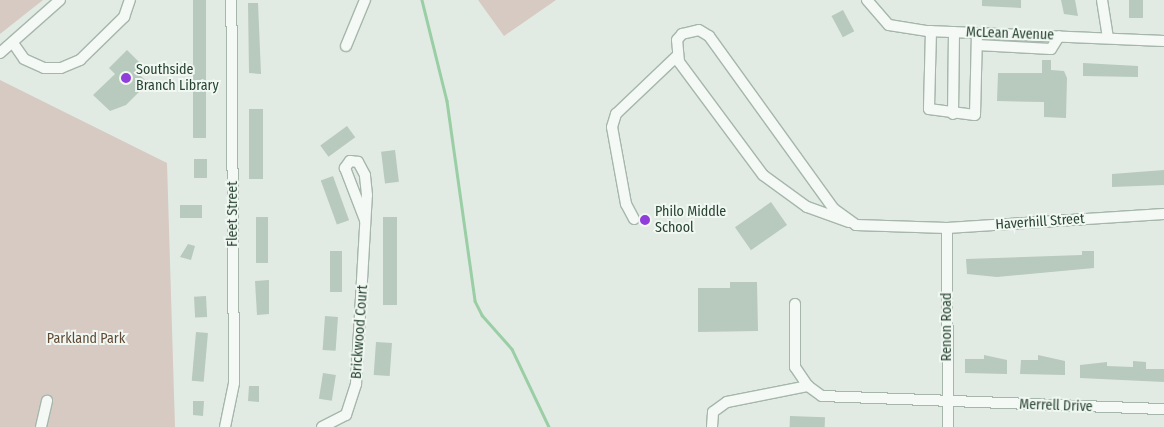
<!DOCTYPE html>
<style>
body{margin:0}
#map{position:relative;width:1164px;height:427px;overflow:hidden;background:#e1ebe4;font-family:"Fira Sans Condensed",sans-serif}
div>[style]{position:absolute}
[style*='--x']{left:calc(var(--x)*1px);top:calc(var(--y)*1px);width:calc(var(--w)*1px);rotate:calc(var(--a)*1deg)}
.green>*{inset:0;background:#d6cac2}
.stream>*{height:2.5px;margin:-1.25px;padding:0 1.25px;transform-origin:1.25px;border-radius:1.25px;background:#9acea4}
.building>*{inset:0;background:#b8c9bd;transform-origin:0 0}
.roads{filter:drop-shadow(1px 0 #a6b6ab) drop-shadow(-1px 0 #a6b6ab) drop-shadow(0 1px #a6b6ab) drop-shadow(0 -1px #a6b6ab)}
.minor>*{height:10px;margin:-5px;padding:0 5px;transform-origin:5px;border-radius:5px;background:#f4f9f6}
.dots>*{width:14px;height:14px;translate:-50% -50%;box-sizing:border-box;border:2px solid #f1f8f3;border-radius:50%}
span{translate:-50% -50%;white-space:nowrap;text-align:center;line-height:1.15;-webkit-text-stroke:4px #f1f8f3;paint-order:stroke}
.street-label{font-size:14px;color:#284431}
.poi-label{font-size:14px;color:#284431}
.left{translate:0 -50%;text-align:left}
.park-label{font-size:14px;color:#614a34}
</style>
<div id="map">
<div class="green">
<div style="clip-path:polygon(0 0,43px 0,0 34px)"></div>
<div style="clip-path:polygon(478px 0,556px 0,504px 36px)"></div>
<div style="clip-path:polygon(0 80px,167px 163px,175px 427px,0 427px)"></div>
</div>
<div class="stream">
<div style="--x:422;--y:0;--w:104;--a:76.1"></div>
<div style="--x:447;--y:101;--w:202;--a:82"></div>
<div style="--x:475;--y:301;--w:16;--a:63"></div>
<div style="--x:482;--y:315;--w:45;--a:48.6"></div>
<div style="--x:512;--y:349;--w:86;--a:64.6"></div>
</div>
<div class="building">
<div style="left:193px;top:0;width:13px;height:138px"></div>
<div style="clip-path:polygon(982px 0,1021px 0,1021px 8px,982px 6px)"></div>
<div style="clip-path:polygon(1061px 0,1075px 0,1078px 16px,1064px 14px)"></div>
<div style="left:1129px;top:0;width:14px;height:18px"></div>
<div style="clip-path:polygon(248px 3px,258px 3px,261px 74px,249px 73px)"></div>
<div style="left:843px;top:10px;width:24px;height:13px;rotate:62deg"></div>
<div style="clip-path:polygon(127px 50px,143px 66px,137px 72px,148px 83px,126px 105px,110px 111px,93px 95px,115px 74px,109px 68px)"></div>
<div style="clip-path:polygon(1042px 60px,1051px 60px,1051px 70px,1064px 71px,1067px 78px,1066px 118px,1044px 117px,1044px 102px,997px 101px,998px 73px,1042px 73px)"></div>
<div style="clip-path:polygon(1083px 63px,1138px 66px,1138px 77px,1083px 76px)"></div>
<div style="left:249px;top:109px;width:14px;height:70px"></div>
<div style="left:347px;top:126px;width:14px;height:33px;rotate:54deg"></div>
<div style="left:395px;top:150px;width:32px;height:14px;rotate:83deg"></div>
<div style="left:194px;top:159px;width:13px;height:19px"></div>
<div style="clip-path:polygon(1164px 170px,1164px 185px,1112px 187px,1112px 174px)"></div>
<div style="left:333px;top:176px;width:47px;height:13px;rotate:70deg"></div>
<div style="left:771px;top:202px;width:28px;height:44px;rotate:55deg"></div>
<div style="left:180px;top:205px;width:22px;height:13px"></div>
<div style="left:256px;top:217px;width:12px;height:46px"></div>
<div style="left:383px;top:217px;width:14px;height:88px"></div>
<div style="clip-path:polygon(188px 244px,195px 246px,191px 260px,180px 257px)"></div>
<div style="left:330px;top:251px;width:12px;height:41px"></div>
<div style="clip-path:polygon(1082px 251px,1094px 251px,1094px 268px,997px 277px,967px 274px,966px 259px,1082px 255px)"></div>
<div style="clip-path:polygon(269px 280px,269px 314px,257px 315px,255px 281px)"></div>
<div style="clip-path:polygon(730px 282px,757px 282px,758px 331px,698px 332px,698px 288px,730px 288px)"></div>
<div style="left:206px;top:296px;width:21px;height:12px;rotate:87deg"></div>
<div style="left:325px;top:316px;width:13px;height:34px;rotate:4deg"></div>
<div style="left:196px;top:332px;width:12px;height:49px;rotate:5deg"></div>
<div style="left:376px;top:342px;width:16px;height:33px;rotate:4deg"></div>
<div style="clip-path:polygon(984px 355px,1007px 360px,1007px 374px,965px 373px,965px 359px,984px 359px)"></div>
<div style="clip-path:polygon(1038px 355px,1065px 361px,1065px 375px,1020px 374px,1021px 360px,1038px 360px)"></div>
<div style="clip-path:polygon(1133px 361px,1146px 362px,1146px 369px,1164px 369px,1164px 382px,1080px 378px,1080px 365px,1107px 362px,1107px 366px,1133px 367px)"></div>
<div style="left:323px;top:373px;width:13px;height:26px;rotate:9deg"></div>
<div style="clip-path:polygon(249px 386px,259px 386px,259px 402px,248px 401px)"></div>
<div style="clip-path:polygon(193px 401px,204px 401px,203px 416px,193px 415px)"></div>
<div style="left:790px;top:416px;width:35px;height:11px;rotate:2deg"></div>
</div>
<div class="roads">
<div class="minor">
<div style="--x:867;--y:0;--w:33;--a:49"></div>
<div style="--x:889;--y:25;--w:39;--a:9"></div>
<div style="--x:928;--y:31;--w:236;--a:2.4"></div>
<div style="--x:1102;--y:0;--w:38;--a:81"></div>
<div style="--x:931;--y:31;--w:78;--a:91.5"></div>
<div style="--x:929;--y:109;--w:46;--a:7.4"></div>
<div style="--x:975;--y:115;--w:82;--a:-88.6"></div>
<div style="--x:13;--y:43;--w:19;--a:55"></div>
<div style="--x:24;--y:59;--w:22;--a:24"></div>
<div style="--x:44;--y:68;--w:17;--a:0"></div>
<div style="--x:61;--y:68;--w:21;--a:-23"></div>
<div style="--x:80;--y:60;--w:62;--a:-44.3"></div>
<div style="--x:124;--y:17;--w:18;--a:-71"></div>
<div style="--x:977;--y:45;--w:74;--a:3.1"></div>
<div style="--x:1051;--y:49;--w:15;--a:-58"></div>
<div style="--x:346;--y:46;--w:50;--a:-67.6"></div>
<div style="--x:0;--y:53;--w:80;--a:-41.5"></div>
<div style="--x:953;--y:114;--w:82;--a:-89.3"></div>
<div style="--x:634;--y:219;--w:17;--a:-118"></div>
<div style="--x:626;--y:204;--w:78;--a:-100.3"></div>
<div style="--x:612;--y:127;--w:14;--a:-73"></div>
<div style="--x:616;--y:114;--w:84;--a:-43.6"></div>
<div style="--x:849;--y:222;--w:45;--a:-160.3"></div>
<div style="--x:807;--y:207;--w:54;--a:-144"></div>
<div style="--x:763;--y:175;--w:141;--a:-126.6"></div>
<div style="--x:679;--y:62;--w:22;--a:-95"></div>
<div style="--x:677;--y:40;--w:8;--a:-50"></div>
<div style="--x:682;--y:34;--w:17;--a:-13"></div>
<div style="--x:699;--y:30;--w:12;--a:31"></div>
<div style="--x:709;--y:36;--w:213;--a:54.2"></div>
<div style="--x:834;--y:209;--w:27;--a:36"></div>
<div style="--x:856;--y:225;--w:91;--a:1.9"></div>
<div style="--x:947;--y:228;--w:217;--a:-3.7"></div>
<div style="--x:947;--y:228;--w:199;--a:89.7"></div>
<div style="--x:795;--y:304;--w:63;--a:90"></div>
<div style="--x:795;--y:367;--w:23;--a:56"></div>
<div style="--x:808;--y:386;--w:17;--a:36"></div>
<div style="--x:822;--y:396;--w:342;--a:2.2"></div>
<div style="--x:41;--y:427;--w:27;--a:-77"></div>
<div style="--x:225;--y:427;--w:45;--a:-78.4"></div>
<div style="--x:234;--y:383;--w:383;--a:-90.4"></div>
<div style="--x:322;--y:427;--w:27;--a:-27"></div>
<div style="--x:346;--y:415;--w:33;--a:-72"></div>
<div style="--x:356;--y:384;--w:189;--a:-86.7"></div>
<div style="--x:367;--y:195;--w:20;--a:-96"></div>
<div style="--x:365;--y:175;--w:15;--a:-118"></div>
<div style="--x:358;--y:162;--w:8;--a:-173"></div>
<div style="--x:350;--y:161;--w:9;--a:126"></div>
<div style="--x:345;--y:168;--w:56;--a:69"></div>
<div style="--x:712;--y:427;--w:15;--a:-86"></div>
<div style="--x:713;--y:412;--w:17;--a:-36"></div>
<div style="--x:727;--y:402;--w:83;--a:-11.2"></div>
</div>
</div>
<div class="dots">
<div style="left:126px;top:78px;background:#903dd9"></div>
<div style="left:645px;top:220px;background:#903dd9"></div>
</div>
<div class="street-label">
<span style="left:1010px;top:34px;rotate:2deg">McLean Avenue</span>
<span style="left:233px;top:214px;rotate:-90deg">Fleet Street</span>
<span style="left:1040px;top:222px;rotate:-4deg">Haverhill Street</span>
<span style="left:947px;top:327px;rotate:-90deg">Renon Road</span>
<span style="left:360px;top:332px;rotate:-86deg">Brickwood Court</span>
<span style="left:1056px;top:406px;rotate:2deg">Merrell Drive</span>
</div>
<div class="poi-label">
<span class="left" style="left:136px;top:78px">Southside<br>Branch Library</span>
<span class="left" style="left:655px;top:220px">Philo Middle<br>School</span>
</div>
<div class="park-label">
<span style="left:86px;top:339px">Parkland Park</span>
</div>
</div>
